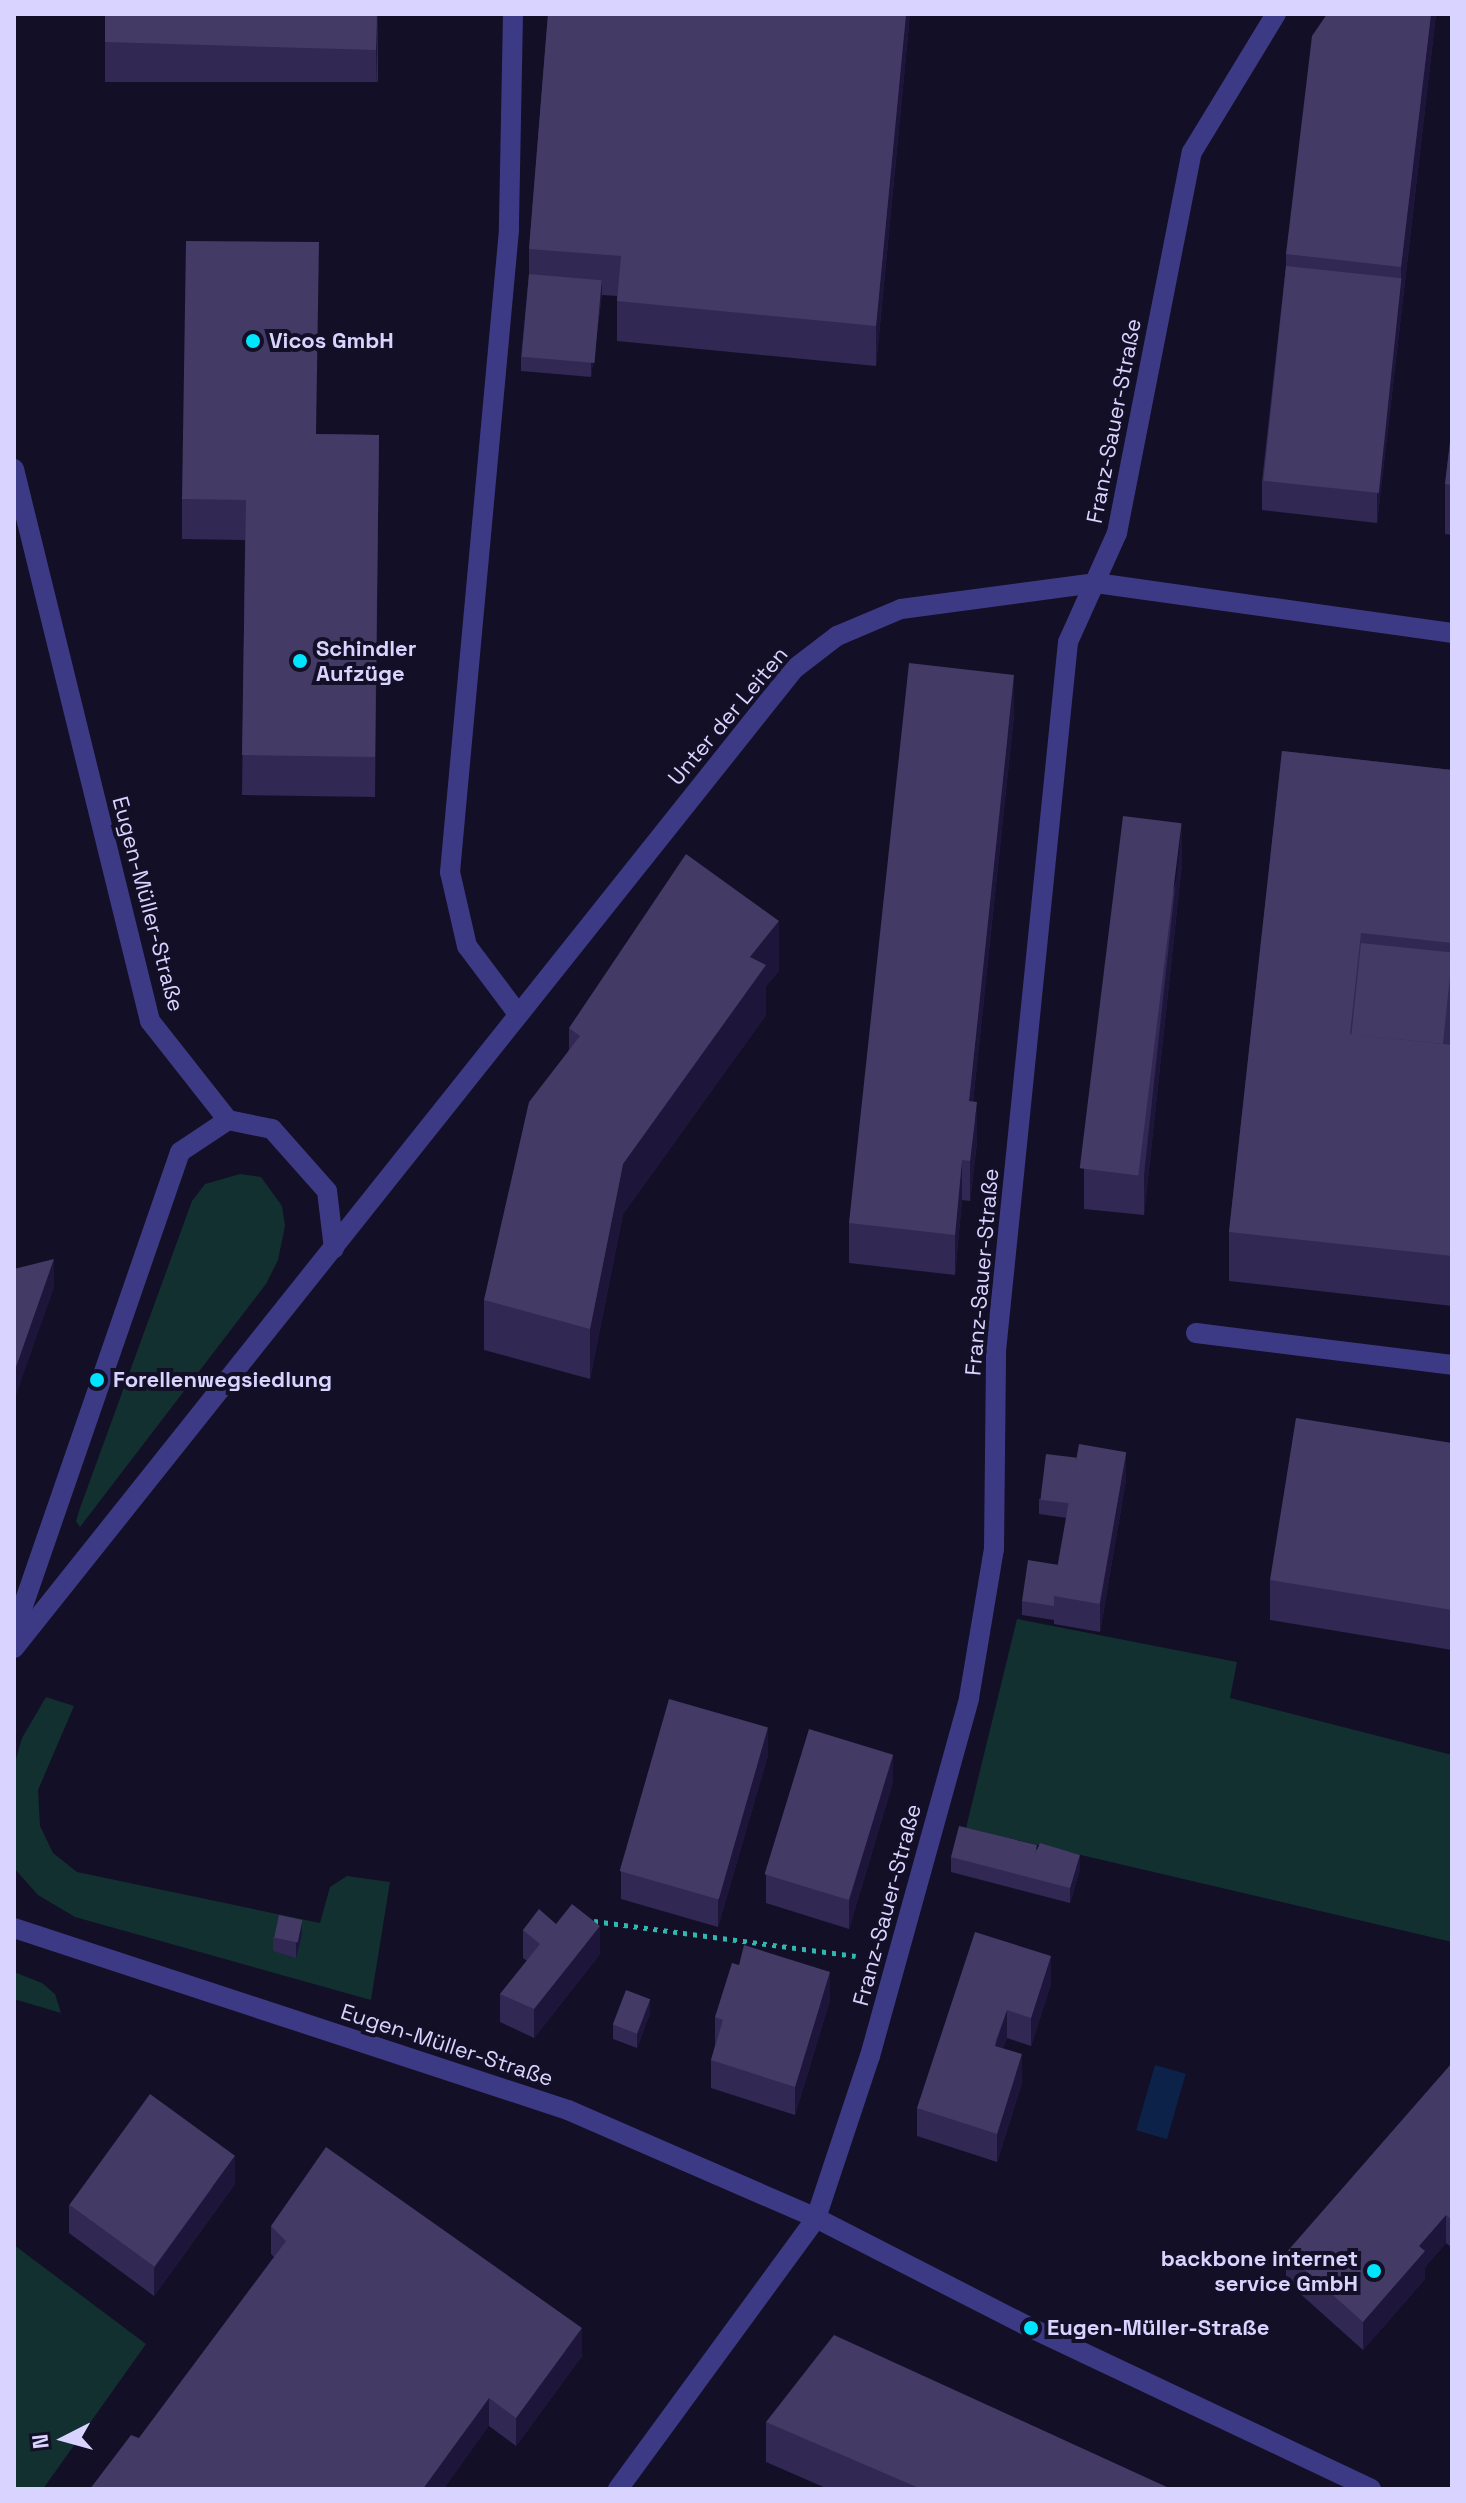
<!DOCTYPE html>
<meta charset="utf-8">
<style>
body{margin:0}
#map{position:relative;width:1466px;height:2503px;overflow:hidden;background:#130f26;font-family:"Space Grotesk",sans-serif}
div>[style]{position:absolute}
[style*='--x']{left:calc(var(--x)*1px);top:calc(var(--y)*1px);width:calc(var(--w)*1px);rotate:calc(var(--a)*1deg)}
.green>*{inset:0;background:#12302f}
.water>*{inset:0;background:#0c2248;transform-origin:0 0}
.path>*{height:5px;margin-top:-2.5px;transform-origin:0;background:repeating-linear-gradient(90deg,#2fb8b0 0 4px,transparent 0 10px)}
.minor>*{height:20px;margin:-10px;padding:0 10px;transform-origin:10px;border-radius:10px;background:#3d3a85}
.wall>*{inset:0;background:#312854;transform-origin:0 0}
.shaded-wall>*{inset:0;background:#1d163a}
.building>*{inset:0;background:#433a66;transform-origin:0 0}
.dots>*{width:22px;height:22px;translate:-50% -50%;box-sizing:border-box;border:4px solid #130f26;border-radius:50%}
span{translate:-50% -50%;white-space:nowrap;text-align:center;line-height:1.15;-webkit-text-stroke:8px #130f26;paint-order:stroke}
.poi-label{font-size:22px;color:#d9d4ff;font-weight:700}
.left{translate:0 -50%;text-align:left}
.right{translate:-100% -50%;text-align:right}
.street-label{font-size:22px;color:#d9d4ff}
.frame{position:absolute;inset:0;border:16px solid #d9d4ff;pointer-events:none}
.north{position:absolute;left:24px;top:2399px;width:80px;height:80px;-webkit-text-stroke:6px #130f26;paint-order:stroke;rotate:264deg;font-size:22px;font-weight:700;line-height:32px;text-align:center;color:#d9d4ff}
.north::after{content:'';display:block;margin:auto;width:28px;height:36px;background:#d9d4ff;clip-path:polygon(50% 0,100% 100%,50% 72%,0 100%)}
</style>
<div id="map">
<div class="green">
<div style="clip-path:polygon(240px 1174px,261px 1177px,282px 1206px,285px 1226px,278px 1260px,266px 1284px,80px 1527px,76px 1521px,80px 1508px,192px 1201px,205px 1184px)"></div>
<div style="clip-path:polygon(1017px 1619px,1237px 1662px,1230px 1698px,1452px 1755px,1452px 1942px,966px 1828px)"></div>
<div style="clip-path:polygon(46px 1697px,74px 1706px,38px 1790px,40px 1826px,53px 1853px,77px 1872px,320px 1923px,330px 1887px,347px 1876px,390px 1882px,371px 2000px,75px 1917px,38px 1895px,14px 1868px,14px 1766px,22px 1738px)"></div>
<div style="clip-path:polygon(14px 1972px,42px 1983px,55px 1994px,61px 2013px,14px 1999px)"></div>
<div style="clip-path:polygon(14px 2245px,146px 2344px,43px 2489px,14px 2489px)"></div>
</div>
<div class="water">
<div style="left:1155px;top:2065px;width:32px;height:68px;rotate:16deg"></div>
</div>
<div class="path">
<div style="--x:594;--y:1921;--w:264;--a:7.6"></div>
</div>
<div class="minor">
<div style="--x:513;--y:14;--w:216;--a:91.1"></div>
<div style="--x:509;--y:230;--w:645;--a:95.25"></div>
<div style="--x:450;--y:872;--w:76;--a:77.1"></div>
<div style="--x:467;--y:946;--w:85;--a:53.1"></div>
<div style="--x:14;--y:469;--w:569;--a:76.16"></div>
<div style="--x:150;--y:1021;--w:126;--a:51.8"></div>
<div style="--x:228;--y:1120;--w:45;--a:11.6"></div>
<div style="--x:272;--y:1129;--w:83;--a:48.4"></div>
<div style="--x:327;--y:1191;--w:58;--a:83.1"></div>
<div style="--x:1196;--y:1333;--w:258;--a:7.1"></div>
<div style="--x:14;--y:1632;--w:508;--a:-70.92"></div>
<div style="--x:180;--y:1152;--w:58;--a:-33.7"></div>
<div style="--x:14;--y:1648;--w:1252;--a:-51.45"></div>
<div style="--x:794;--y:669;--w:54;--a:-37.5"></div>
<div style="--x:837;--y:636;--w:69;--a:-22.9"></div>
<div style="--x:901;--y:609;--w:197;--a:-7.6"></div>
<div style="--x:1096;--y:583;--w:359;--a:8"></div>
<div style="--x:14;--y:1928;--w:583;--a:18.19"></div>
<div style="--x:568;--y:2110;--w:270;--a:23.5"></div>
<div style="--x:816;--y:2218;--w:242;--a:27.1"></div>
<div style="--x:1031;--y:2328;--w:376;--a:25.3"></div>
<div style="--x:618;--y:2489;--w:336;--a:-53.8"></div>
<div style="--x:816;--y:2218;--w:171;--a:-71.6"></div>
<div style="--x:870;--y:2056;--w:371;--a:-74.5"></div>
<div style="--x:969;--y:1698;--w:151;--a:-80.5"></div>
<div style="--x:994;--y:1549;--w:198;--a:-89.4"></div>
<div style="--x:996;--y:1351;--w:713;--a:-84.2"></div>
<div style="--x:1068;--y:642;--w:120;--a:-65.8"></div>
<div style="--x:1117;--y:533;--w:388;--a:-78.9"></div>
<div style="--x:1192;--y:152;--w:162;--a:-58.7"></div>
</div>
<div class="wall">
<div style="left:105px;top:14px;width:273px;height:68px"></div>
<div style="clip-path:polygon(548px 14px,910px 14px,876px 366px,617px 341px,617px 296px,602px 295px,591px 377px,521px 371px,521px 357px,529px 274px,529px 249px)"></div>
<div style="clip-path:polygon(1327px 14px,1436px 14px,1377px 523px,1262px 510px,1262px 481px,1286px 266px,1286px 254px)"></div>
<div style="clip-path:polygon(1452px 426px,1452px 535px,1445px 534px,1445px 484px)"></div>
<div style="clip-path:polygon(317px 434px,379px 435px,375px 797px,242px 795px,245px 540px,182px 539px,182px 499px)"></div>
<div style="clip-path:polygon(1014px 715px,973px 1102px,977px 1142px,970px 1201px,962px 1200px,955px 1275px,849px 1263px,849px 1223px)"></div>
<div style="clip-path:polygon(1282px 751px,1452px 770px,1452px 1306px,1229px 1281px,1229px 1232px)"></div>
<div style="clip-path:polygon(1182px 863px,1144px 1215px,1084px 1209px,1084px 1169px)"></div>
<div style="clip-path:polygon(779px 971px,766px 986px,766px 1015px,623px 1214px,590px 1379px,484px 1350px,484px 1300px,569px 1049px,569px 1028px)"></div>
<div style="clip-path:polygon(1452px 1443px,1452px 1650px,1270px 1620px,1270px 1580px)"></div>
<div style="clip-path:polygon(1126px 1480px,1100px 1632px,1054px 1624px,1054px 1620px,1022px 1615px,1022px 1601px,1059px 1565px,1067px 1518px,1039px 1514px,1039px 1499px)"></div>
<div style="clip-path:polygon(768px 1755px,718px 1927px,621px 1899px,621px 1871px)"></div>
<div style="clip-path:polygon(893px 1782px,849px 1929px,766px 1903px,766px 1875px)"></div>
<div style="clip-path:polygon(1037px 1849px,1080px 1869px,1070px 1903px,951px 1872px,951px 1857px)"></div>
<div style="clip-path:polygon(556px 1924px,600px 1954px,534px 2038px,500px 2022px,500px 1994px,527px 1961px,523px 1958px,523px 1930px)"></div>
<div style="clip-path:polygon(302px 1935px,296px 1958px,273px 1951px,273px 1937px)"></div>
<div style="clip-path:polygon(1051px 1956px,1051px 1984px,1031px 2046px,1007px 2038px,1003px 2048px,1022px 2083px,997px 2162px,917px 2136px,917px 2108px)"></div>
<div style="clip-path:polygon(830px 2000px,795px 2115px,711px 2088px,711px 2060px,715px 2045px,715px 2017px)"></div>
<div style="clip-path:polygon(650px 2013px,637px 2048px,613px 2039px,613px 2025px)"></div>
<div style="clip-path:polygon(1452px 2063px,1452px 2248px,1446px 2243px,1425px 2267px,1425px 2279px,1363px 2350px,1286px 2281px,1286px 2253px)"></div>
<div style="clip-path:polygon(235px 2184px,154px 2296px,69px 2233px,69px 2205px)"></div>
<div style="clip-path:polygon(271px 2226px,582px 2356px,516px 2446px,489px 2426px,139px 2438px,274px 2257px,271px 2254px)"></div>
<div style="clip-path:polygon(766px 2422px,1169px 2489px,828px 2489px,766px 2462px)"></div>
</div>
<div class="shaded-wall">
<div style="clip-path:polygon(377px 14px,378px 14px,376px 90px,376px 50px)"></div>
<div style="clip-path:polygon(906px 14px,910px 14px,876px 366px,876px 326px)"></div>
<div style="clip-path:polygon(1431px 14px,1436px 14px,1377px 523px,1377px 495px,1401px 279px,1401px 267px)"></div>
<div style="clip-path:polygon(602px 280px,602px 294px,591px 377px,591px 363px)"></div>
<div style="clip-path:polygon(1014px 675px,1014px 715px,969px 1141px,969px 1101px)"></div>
<div style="clip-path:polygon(1182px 823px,1182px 863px,1144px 1215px,1144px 1175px)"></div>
<div style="clip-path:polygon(779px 921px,779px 971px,766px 986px,766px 1015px,623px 1214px,590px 1379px,590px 1329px,623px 1164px,750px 957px)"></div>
<div style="clip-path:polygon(977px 1102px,977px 1142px,970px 1201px,970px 1161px)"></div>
<div style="clip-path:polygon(962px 1160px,962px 1200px,955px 1275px,955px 1235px)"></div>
<div style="clip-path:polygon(54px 1259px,54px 1288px,14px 1401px,14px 1373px)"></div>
<div style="clip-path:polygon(1126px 1452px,1126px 1480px,1100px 1632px,1100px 1604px)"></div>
<div style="clip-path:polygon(768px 1727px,768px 1755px,718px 1927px,718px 1899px)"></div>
<div style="clip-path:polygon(893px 1754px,893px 1782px,849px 1929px,849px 1901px)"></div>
<div style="clip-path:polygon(1080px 1855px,1080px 1869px,1070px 1903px,1070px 1888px)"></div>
<div style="clip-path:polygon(302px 1920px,302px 1935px,296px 1958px,296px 1943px)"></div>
<div style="clip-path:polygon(600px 1926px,600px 1954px,534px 2038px,534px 2009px)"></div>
<div style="clip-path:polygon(1051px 1956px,1051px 1984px,1031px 2046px,1031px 2018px)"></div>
<div style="clip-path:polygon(830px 1972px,830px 2000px,795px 2115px,795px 2087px)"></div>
<div style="clip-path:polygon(650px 1999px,650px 2013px,637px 2048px,637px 2034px)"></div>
<div style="clip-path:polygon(1007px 2010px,1007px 2038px,996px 2068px,995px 2046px)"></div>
<div style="clip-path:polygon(1022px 2054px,1022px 2083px,997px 2162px,997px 2134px)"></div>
<div style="clip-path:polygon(235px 2156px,235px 2184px,154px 2296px,154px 2268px)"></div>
<div style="clip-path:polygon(1446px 2215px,1446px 2243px,1425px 2267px,1425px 2279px,1363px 2350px,1363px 2322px,1419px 2246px)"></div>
<div style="clip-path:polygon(582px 2328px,582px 2356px,516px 2446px,516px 2418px)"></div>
<div style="clip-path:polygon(489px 2398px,489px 2426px,444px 2489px,423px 2489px)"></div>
</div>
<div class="building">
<div style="clip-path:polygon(105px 14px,377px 14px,376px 50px,105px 42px)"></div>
<div style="clip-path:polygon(548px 14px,906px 14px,876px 326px,617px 301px,621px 256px,529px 249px)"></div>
<div style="clip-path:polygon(1327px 14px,1431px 14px,1401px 267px,1286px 254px,1312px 36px)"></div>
<div style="clip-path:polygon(186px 241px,319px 242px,316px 434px,379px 435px,375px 757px,242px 755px,246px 500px,182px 499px)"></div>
<div style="left:1286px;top:266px;width:116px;height:216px;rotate:6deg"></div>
<div style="left:529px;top:274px;width:73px;height:83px;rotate:5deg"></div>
<div style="clip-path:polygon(1452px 426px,1452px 485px,1445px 484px)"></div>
<div style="clip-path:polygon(909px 663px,1014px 675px,969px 1101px,977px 1102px,970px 1161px,962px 1160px,955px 1235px,849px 1223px)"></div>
<div style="clip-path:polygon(1282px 751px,1452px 770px,1452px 943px,1361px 933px,1350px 1034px,1452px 1045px,1452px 1256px,1229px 1232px)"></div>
<div style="left:1123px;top:816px;width:59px;height:355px;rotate:7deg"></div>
<div style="clip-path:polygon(686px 854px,779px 921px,750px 957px,766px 965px,623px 1164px,590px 1329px,484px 1300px,529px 1102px,580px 1036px,569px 1028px)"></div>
<div style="left:1361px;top:943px;width:92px;height:92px;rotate:6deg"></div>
<div style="clip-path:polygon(54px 1259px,14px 1373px,14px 1269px)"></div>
<div style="clip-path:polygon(1296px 1418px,1452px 1443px,1452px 1610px,1270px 1580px)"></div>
<div style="left:1079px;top:1444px;width:48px;height:154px;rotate:10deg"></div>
<div style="left:1046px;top:1454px;width:31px;height:46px;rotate:7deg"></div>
<div style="clip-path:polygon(1028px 1560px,1059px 1565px,1054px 1596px,1054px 1606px,1022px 1601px)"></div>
<div style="left:669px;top:1699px;width:103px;height:179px;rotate:16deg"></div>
<div style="left:809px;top:1729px;width:88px;height:152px;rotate:17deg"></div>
<div style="clip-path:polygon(959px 1826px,1037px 1845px,1035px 1854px,1040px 1843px,1080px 1855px,1070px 1888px,951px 1857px)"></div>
<div style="clip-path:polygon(572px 1904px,600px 1926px,534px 2009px,500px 1994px,540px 1944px,523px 1930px,539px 1909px,556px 1924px)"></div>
<div style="left:279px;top:1915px;width:24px;height:23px;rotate:12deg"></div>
<div style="clip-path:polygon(975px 1932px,1051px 1956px,1031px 2018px,1007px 2010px,996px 2040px,995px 2046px,1022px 2054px,997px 2134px,917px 2108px)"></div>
<div style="clip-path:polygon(744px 1945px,830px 1972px,795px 2087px,711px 2060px,723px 2020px,715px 2017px,732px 1963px,739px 1965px)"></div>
<div style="left:626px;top:1990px;width:26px;height:37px;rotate:21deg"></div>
<div style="clip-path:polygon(1452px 2063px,1452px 2220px,1446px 2215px,1419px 2246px,1425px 2251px,1363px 2322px,1286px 2253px)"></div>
<div style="left:150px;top:2094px;width:105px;height:137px;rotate:36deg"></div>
<div style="clip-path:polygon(326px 2147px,582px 2328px,516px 2418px,489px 2398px,423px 2489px,90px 2489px,131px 2435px,139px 2438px,286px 2241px,271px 2226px)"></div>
<div style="clip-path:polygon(834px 2335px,1169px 2488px,921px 2489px,766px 2422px)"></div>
</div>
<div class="dots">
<div style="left:253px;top:341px;background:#00e5ff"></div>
<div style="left:300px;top:661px;background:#00e5ff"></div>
<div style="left:97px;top:1380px;background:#00e5ff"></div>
<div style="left:1374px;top:2271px;background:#00e5ff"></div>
<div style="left:1031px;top:2328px;background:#00e5ff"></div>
</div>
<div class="poi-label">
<span class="left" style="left:269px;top:341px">Vicos GmbH</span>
<span class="left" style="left:316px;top:661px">Schindler<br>Aufzüge</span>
<span class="left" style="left:113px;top:1380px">Forellenwegsiedlung</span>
<span class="right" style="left:1358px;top:2271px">backbone internet<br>service GmbH</span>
<span class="left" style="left:1047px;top:2328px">Eugen-Müller-Straße</span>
</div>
<div class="street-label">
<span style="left:1114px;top:421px;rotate:-79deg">Franz-Sauer-Straße</span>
<span style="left:728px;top:716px;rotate:-50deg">Unter der Leiten</span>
<span style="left:148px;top:904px;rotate:75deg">Eugen-Müller-Straße</span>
<span style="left:982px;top:1272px;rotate:-85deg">Franz-Sauer-Straße</span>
<span style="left:887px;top:1905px;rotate:-75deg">Franz-Sauer-Straße</span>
<span style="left:447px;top:2045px;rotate:18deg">Eugen-Müller-Straße</span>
</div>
<div class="frame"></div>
<div class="north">N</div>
</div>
